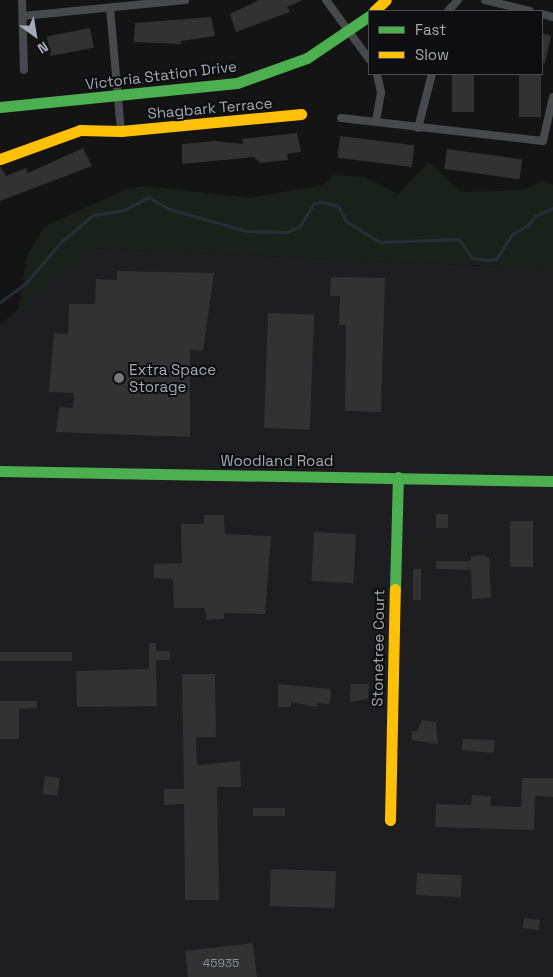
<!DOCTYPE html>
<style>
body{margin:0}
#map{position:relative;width:553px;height:977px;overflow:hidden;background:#141414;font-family:"Space Grotesk",sans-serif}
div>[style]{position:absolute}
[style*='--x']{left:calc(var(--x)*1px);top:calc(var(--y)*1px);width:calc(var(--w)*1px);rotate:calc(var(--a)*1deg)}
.built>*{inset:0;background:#1e1e20}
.green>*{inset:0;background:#1a211b}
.stream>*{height:3px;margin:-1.5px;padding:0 1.5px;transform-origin:1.5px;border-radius:1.5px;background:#272f36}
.building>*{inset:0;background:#323233;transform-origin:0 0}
.street>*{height:8px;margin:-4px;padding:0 4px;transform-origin:4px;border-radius:4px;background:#48494d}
.fast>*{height:11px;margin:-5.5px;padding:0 5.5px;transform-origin:5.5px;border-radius:5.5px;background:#4caf50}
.slow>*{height:11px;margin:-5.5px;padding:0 5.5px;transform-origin:5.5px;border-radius:5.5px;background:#ffc107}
.dots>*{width:14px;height:14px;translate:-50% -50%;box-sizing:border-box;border:2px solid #0e0e10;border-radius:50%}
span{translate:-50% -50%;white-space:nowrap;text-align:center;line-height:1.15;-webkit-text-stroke:4px #0e0e10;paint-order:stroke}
.number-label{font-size:12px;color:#888c95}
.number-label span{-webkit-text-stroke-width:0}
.street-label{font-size:15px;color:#a4aab6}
.poi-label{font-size:15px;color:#a4aab6}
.left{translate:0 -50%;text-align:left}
.legend{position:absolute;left:368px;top:10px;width:175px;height:65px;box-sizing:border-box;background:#0e0e10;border:1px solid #4a4c52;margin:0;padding:6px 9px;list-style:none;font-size:15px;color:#a4aab6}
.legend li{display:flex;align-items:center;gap:10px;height:25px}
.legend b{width:25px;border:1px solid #4a4c52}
.north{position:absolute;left:10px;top:10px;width:50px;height:50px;-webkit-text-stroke:4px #0e0e10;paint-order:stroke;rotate:148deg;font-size:14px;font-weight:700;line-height:20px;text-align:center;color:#a4aab6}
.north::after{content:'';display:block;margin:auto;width:18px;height:22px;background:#a4aab6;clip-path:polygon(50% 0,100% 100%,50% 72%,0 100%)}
</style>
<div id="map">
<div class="built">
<div style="clip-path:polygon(92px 248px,553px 269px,553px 977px,0 977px,0 325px)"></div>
</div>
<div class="green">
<div style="clip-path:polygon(429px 162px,461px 192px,523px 190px,543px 181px,553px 185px,553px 269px,92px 248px,18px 311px,27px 255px,45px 226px,125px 190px,145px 186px,250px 198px,322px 185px,334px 175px,365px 177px,398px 194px)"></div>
</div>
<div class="stream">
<div style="--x:0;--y:302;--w:32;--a:-36"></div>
<div style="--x:26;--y:283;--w:52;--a:-49.6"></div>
<div style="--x:60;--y:243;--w:43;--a:-40.3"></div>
<div style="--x:93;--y:215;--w:31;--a:-9"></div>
<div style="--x:124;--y:210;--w:27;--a:-28"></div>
<div style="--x:148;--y:197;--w:24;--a:30"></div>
<div style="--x:169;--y:209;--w:80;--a:15.9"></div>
<div style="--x:246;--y:231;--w:41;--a:1.4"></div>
<div style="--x:287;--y:232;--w:13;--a:-23"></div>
<div style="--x:299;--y:227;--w:28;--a:-58"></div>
<div style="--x:314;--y:203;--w:9;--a:-6"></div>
<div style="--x:323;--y:202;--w:16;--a:15"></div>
<div style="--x:338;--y:206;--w:17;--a:62"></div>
<div style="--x:346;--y:221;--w:40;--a:32"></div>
<div style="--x:380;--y:242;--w:79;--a:-2.2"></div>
<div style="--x:459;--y:239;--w:23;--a:56"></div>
<div style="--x:472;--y:258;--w:16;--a:7"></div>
<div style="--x:488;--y:260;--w:8;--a:-7"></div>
<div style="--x:496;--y:259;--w:30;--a:-57"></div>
<div style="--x:512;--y:234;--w:18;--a:-29"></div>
<div style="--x:528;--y:225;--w:11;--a:-52"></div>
<div style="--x:535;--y:216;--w:20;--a:-24"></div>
</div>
<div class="building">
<div style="clip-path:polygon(259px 0,303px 0,287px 7px,290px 12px,236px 32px,230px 14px)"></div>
<div style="clip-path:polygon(211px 17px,215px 36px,181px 41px,181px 44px,134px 42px,135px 23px)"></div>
<div style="left:90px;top:28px;width:20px;height:44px;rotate:79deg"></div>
<div style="clip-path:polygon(542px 33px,551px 36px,545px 63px,542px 63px)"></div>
<div style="left:452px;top:74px;width:22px;height:38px"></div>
<div style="left:519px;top:74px;width:22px;height:43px"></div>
<div style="clip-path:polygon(297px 133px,301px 152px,287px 154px,288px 160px,260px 163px,254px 157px,182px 164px,182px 144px,215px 141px,243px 144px,242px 139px)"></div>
<div style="left:340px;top:136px;width:75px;height:22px;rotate:7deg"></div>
<div style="clip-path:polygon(83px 148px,92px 166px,0 201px,0 166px,6px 176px,26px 168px,28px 173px)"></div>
<div style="left:447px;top:149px;width:76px;height:20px;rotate:8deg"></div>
<div style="clip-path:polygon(117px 271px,214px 273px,203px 351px,190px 350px,190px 437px,56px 432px,59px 407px,73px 408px,74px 393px,49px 392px,54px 333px,68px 334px,69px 304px,95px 304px,96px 279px,117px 280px)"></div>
<div style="clip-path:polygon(331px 277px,385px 278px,381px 412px,345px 411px,346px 325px,339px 325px,340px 296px,330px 296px)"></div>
<div style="left:268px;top:313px;width:46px;height:115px;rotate:2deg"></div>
<div style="left:436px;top:514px;width:12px;height:14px"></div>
<div style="clip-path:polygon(204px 515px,224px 515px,225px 534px,271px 536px,265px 614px,224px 613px,224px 619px,206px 620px,205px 608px,174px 608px,173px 579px,154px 578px,154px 564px,182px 563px,181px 524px,204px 524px)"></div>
<div style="left:510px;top:521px;width:23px;height:46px"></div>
<div style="left:314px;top:532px;width:42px;height:49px;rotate:3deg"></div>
<div style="clip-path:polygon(484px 555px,489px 558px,491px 598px,472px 599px,471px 570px,436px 569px,436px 561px,471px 561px,471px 556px)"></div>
<div style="left:413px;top:569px;width:8px;height:31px"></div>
<div style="clip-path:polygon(149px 643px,156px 643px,156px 651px,170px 651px,170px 660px,156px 660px,157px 706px,77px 707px,76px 671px,149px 669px)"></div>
<div style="left:72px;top:652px;width:9px;height:72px;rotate:90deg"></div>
<div style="clip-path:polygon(182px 674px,215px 674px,216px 737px,196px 737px,197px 765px,240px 761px,241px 787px,217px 787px,219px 900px,185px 900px,184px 804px,164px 805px,164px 789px,184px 789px)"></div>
<div style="clip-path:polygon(278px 684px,331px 689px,330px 704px,317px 703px,317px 707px,291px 702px,291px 707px,278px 707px)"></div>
<div style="clip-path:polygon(351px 684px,369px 684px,368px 699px,350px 702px)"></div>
<div style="clip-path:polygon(0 701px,37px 701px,37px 708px,19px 709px,19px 739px,0 739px)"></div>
<div style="clip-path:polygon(422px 720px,436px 722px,438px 744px,411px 740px,412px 731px,417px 731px)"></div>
<div style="clip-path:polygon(463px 739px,495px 740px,494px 753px,462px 750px)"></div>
<div style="left:45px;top:776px;width:15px;height:18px;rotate:8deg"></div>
<div style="clip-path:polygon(522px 778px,553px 778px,553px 797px,535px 796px,534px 830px,435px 827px,436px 804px,471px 805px,472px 795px,491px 796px,490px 806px,521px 807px)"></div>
<div style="left:253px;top:808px;width:32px;height:8px"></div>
<div style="left:271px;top:869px;width:65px;height:37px;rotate:2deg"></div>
<div style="left:417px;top:873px;width:45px;height:22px;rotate:3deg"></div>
<div style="left:524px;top:918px;width:16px;height:10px;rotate:7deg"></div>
<div style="clip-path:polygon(253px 943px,257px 977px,188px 977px,185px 951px)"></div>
</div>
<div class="street">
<div style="--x:22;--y:0;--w:70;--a:88.4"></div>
<div style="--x:326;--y:0;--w:73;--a:53.9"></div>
<div style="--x:485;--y:0;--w:46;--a:13.7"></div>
<div style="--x:110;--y:8;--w:123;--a:84.9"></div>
<div style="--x:448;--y:11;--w:15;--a:-48"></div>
<div style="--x:542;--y:14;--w:11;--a:15"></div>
<div style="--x:23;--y:16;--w:163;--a:-5.6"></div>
<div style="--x:341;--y:118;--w:203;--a:6.5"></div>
<div style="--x:543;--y:141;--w:45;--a:-77.2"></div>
<div style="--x:376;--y:121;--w:29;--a:-80"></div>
<div style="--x:381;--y:92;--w:18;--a:-103"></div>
<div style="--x:418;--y:128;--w:56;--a:-75.5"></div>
</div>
<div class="fast">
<div style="--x:0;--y:107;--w:238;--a:-5.8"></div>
<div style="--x:237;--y:83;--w:74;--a:-19.7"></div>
<div style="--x:307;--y:58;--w:75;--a:-34.1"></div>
<div style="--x:0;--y:471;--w:553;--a:1.04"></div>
<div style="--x:395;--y:589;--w:112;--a:-88.5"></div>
</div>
<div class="slow">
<div style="--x:374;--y:11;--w:16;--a:-43"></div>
<div style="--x:0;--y:159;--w:85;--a:-19.9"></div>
<div style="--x:80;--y:130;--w:41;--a:1.4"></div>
<div style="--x:121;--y:131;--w:181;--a:-5.4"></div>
<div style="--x:390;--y:820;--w:231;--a:-88.8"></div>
</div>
<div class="dots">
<div style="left:119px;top:378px;background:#72767d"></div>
</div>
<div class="number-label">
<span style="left:221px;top:964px">45935</span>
</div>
<div class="street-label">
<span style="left:161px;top:75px;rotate:-7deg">Victoria Station Drive</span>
<span style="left:210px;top:108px;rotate:-5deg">Shagbark Terrace</span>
<span style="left:277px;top:461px">Woodland Road</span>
<span style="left:378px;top:648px;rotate:-89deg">Stonetree Court</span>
</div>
<div class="poi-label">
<span class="left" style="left:129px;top:378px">Extra Space<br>Storage</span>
</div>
<ul class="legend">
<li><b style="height:6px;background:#4caf50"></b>Fast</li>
<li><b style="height:6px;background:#ffc107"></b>Slow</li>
</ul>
<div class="north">N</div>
</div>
